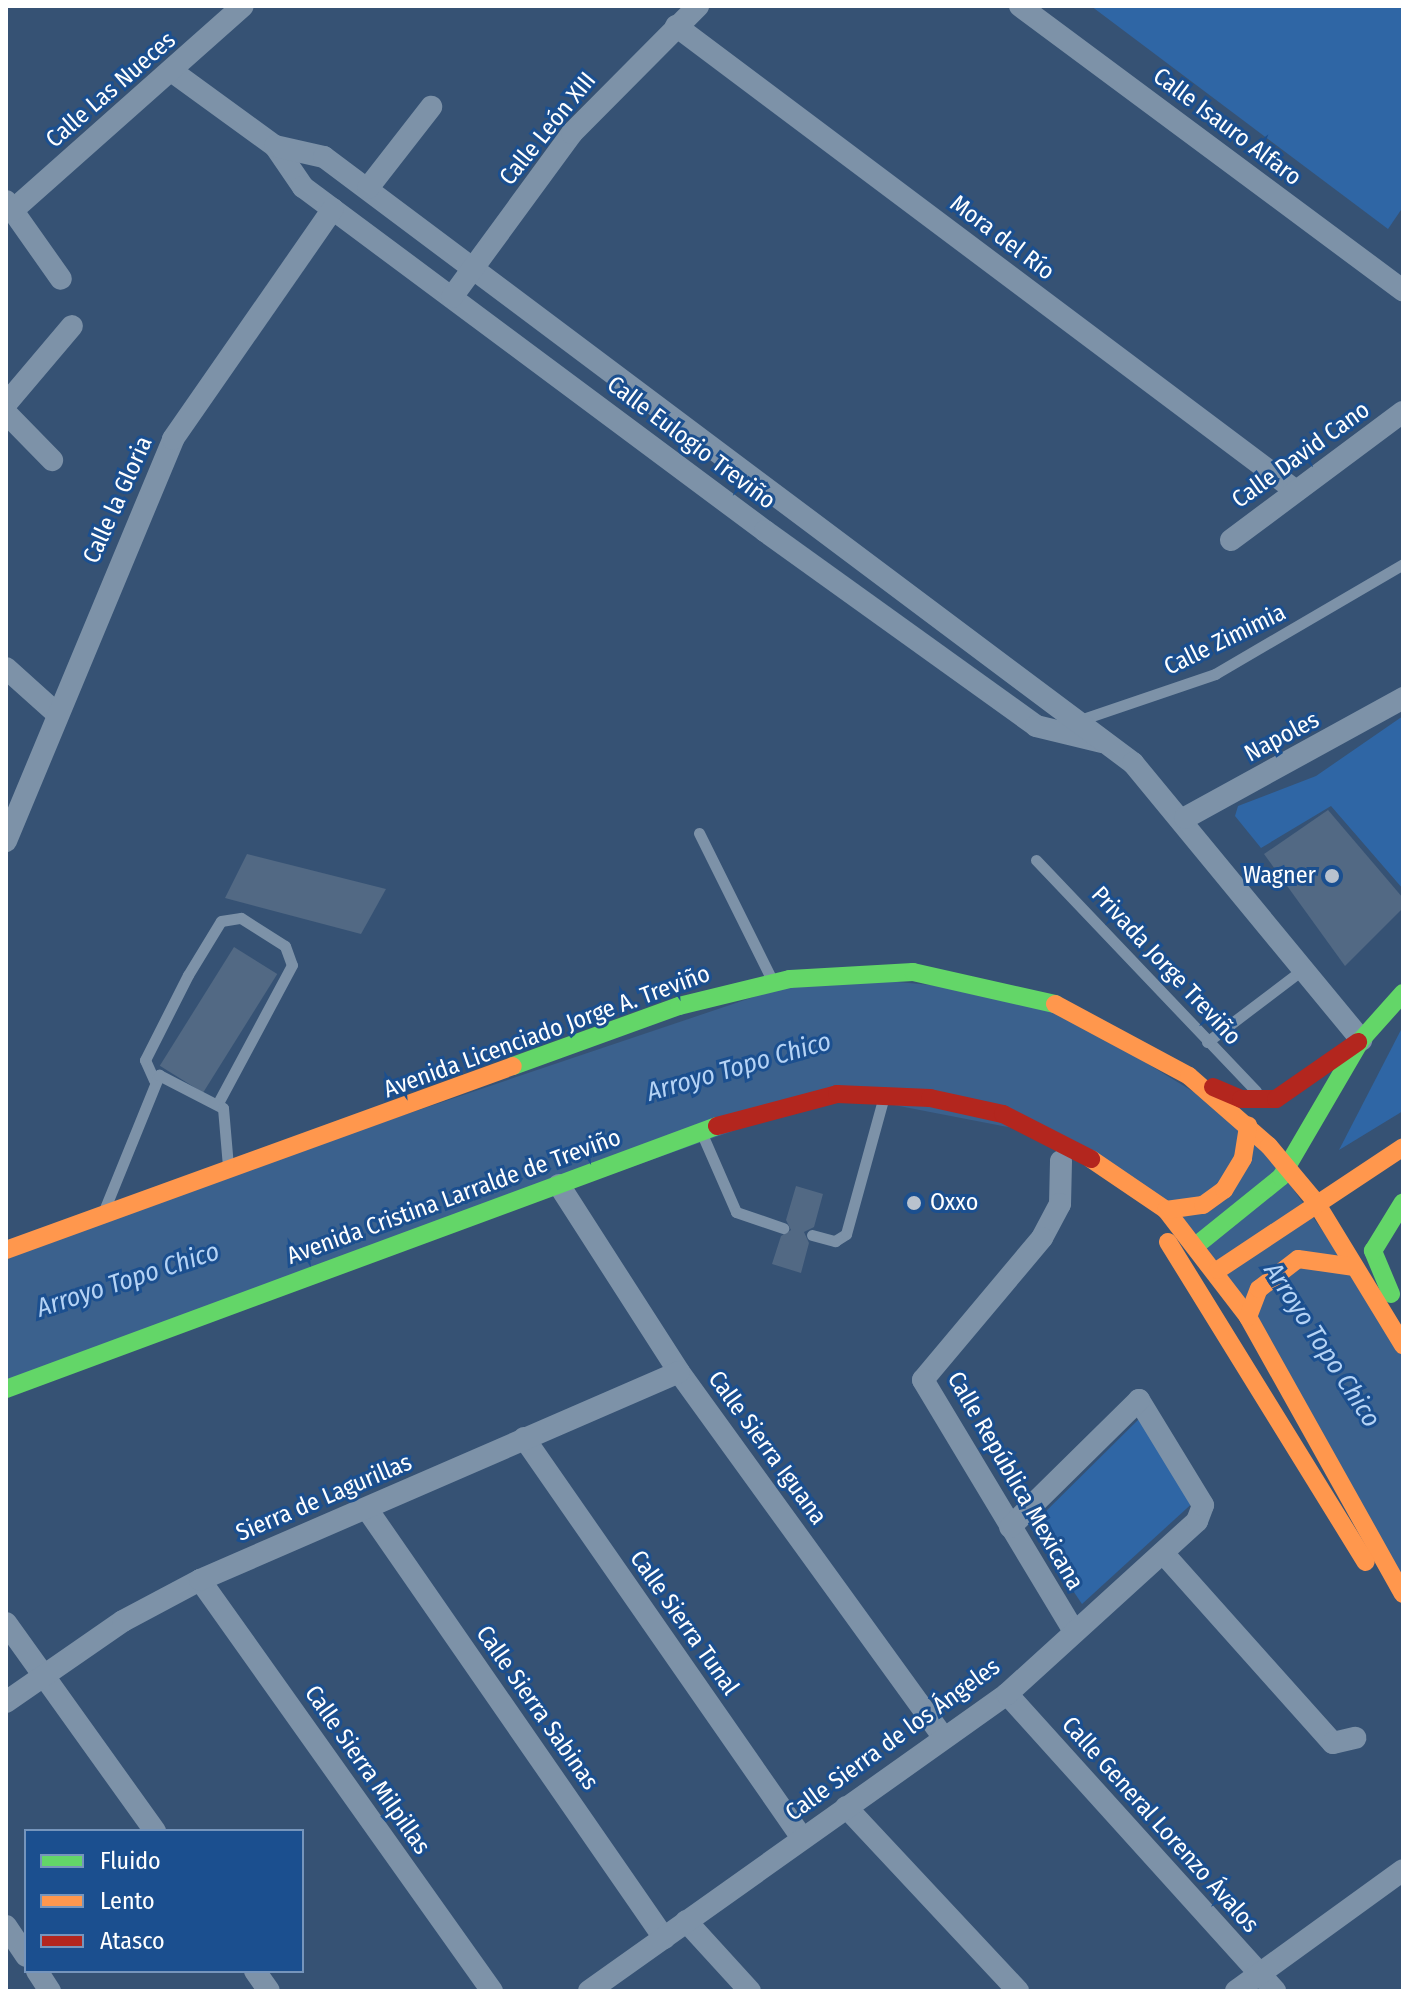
<!DOCTYPE html>
<meta charset="utf-8">
<style>
body{margin:0}
#map{position:relative;width:1409px;height:1997px;overflow:hidden;background:#365274;font-family:"Fira Sans Condensed",sans-serif}
div>[style]{position:absolute}
[style*='--x']{left:calc(var(--x)*1px);top:calc(var(--y)*1px);width:calc(var(--w)*1px);rotate:calc(var(--a)*1deg)}
.green>*{inset:0;background:#2f66a5}
.water>*{inset:0;background:#3b618d}
.building>*{inset:0;background:#526984;transform-origin:0 0}
.lane>*{height:11px;margin:-5.5px;padding:0 5.5px;transform-origin:5.5px;border-radius:5.5px;background:#7d92a8}
.street>*{height:22px;margin:-11px;padding:0 11px;transform-origin:11px;border-radius:11px;background:#7d92a8}
.fast>*{height:18px;margin:-9px;padding:0 9px;transform-origin:9px;border-radius:9px;background:#63d668}
.slow>*{height:18px;margin:-9px;padding:0 9px;transform-origin:9px;border-radius:9px;background:#ff974d}
.jam>*{height:18px;margin:-9px;padding:0 9px;transform-origin:9px;border-radius:9px;background:#b3261e}
.dots>*{width:22px;height:22px;translate:-50% -50%;box-sizing:border-box;border:4px solid #1b4f8f;border-radius:50%}
span{translate:-50% -50%;white-space:nowrap;text-align:center;line-height:1.15;-webkit-text-stroke:6px #1b4f8f;paint-order:stroke}
.street-label{font-size:24px;color:#fff}
.poi-label{font-size:24px;color:#fff}
.right{translate:-100% -50%;text-align:right}
.left{translate:0 -50%;text-align:left}
.water-label{font-size:26px;color:#b5d3f5;font-style:italic}
.frame{position:absolute;inset:0;border:8px solid #fff;pointer-events:none}
.legend{position:absolute;left:24px;top:1829px;width:280px;height:144px;box-sizing:border-box;background:#1b4f8f;border:2px solid #7695bc;margin:0;padding:10px 14px;list-style:none;font-size:24px;color:#fff}
.legend li{display:flex;align-items:center;gap:16px;height:40px}
.legend b{width:40px;border:2px solid #7695bc}
</style>
<div id="map">
<div class="green">
<div style="clip-path:polygon(1091px 6px,1403px 6px,1403px 207px,1388px 229px)"></div>
<div style="clip-path:polygon(1403px 716px,1403px 889px,1331px 806px,1261px 848px,1235px 816px,1238px 806px,1316px 776px)"></div>
<div style="clip-path:polygon(1403px 1026px,1403px 1111px,1339px 1150px)"></div>
<div style="clip-path:polygon(1144px 1414px,1197px 1499px,1082px 1604px,1030px 1527px)"></div>
</div>
<div class="water">
<div style="clip-path:polygon(819px 975px,1033px 994px,1248px 1125px,1403px 1345px,1403px 1594px,1198px 1244px,1060px 1137px,837px 1094px,6px 1389px,6px 1249px)"></div>
</div>
<div class="building">
<div style="clip-path:polygon(1328px 810px,1403px 898px,1403px 908px,1345px 966px,1264px 854px)"></div>
<div style="clip-path:polygon(247px 854px,386px 889px,361px 934px,225px 898px)"></div>
<div style="left:234px;top:947px;width:51px;height:140px;rotate:32deg"></div>
<div style="clip-path:polygon(796px 1186px,823px 1194px,814px 1227px,804px 1232px,809px 1243px,801px 1273px,772px 1264px,781px 1236px,791px 1230px,786px 1220px)"></div>
</div>
<div class="lane">
<div style="--x:1077;--y:721;--w:146;--a:-18.8"></div>
<div style="--x:1215;--y:674;--w:218;--a:-30.3"></div>
<div style="--x:699;--y:833;--w:166;--a:63.6"></div>
<div style="--x:1036;--y:860;--w:319;--a:46.4"></div>
<div style="--x:1207;--y:1042;--w:121;--a:-37.2"></div>
<div style="--x:154;--y:1080;--w:22;--a:-114"></div>
<div style="--x:145;--y:1060;--w:95;--a:-63.2"></div>
<div style="--x:188;--y:975;--w:63;--a:-58.6"></div>
<div style="--x:221;--y:921;--w:20;--a:-9"></div>
<div style="--x:241;--y:918;--w:52;--a:32.5"></div>
<div style="--x:285;--y:946;--w:20;--a:70"></div>
<div style="--x:292;--y:965;--w:157;--a:118.2"></div>
<div style="--x:702;--y:1134;--w:85;--a:66.4"></div>
<div style="--x:736;--y:1212;--w:50;--a:18.8"></div>
<div style="--x:105;--y:1208;--w:144;--a:-67.9"></div>
<div style="--x:159;--y:1075;--w:72;--a:27.3"></div>
<div style="--x:223;--y:1108;--w:58;--a:85.1"></div>
<div style="--x:812;--y:1235;--w:24;--a:15"></div>
<div style="--x:835;--y:1241;--w:13;--a:-32"></div>
<div style="--x:846;--y:1234;--w:139;--a:-74.6"></div>
</div>
<div class="street">
<div style="--x:1020;--y:6;--w:477;--a:36.6"></div>
<div style="--x:676;--y:26;--w:775;--a:36.87"></div>
<div style="--x:173;--y:72;--w:126;--a:36"></div>
<div style="--x:275;--y:146;--w:50;--a:55.7"></div>
<div style="--x:303;--y:187;--w:576;--a:36.67"></div>
<div style="--x:765;--y:531;--w:334;--a:35.7"></div>
<div style="--x:1036;--y:726;--w:68;--a:13.6"></div>
<div style="--x:275;--y:146;--w:50;--a:12.7"></div>
<div style="--x:324;--y:157;--w:1011;--a:36.84"></div>
<div style="--x:1133;--y:763;--w:359;--a:50.5"></div>
<div style="--x:368;--y:188;--w:103;--a:-52.1"></div>
<div style="--x:6;--y:201;--w:95;--a:54.8"></div>
<div style="--x:13;--y:210;--w:307;--a:-41.6"></div>
<div style="--x:452;--y:297;--w:203;--a:-53.8"></div>
<div style="--x:572;--y:133;--w:179;--a:-45.2"></div>
<div style="--x:6;--y:404;--w:102;--a:-49.8"></div>
<div style="--x:6;--y:413;--w:66;--a:45.6"></div>
<div style="--x:1231;--y:540;--w:214;--a:-36.7"></div>
<div style="--x:6;--y:668;--w:66;--a:41.9"></div>
<div style="--x:1185;--y:818;--w:249;--a:-28.8"></div>
<div style="--x:6;--y:841;--w:435;--a:-67.4"></div>
<div style="--x:173;--y:439;--w:280;--a:-55.2"></div>
<div style="--x:1061;--y:1161;--w:43;--a:91.3"></div>
<div style="--x:1060;--y:1204;--w:38;--a:118"></div>
<div style="--x:1042;--y:1238;--w:185;--a:130"></div>
<div style="--x:923;--y:1380;--w:293;--a:59"></div>
<div style="--x:559;--y:1185;--w:222;--a:57.3"></div>
<div style="--x:679;--y:1372;--w:448;--a:54.1"></div>
<div style="--x:524;--y:1438;--w:487;--a:55.2"></div>
<div style="--x:367;--y:1509;--w:522;--a:55.3"></div>
<div style="--x:1163;--y:1553;--w:255;--a:48.2"></div>
<div style="--x:1333;--y:1743;--w:23;--a:-13"></div>
<div style="--x:200;--y:1580;--w:504;--a:54.61"></div>
<div style="--x:6;--y:1623;--w:256;--a:54.4"></div>
<div style="--x:1007;--y:1694;--w:400;--a:47.9"></div>
<div style="--x:6;--y:1702;--w:142;--a:-34.7"></div>
<div style="--x:123;--y:1621;--w:87;--a:-28"></div>
<div style="--x:200;--y:1580;--w:522;--a:-23.47"></div>
<div style="--x:846;--y:1807;--w:252;--a:46.9"></div>
<div style="--x:686;--y:1921;--w:95;--a:47.6"></div>
<div style="--x:6;--y:1926;--w:36;--a:56"></div>
<div style="--x:37;--y:1971;--w:24;--a:57"></div>
<div style="--x:255;--y:1971;--w:24;--a:55"></div>
<div style="--x:589;--y:1991;--w:513;--a:-35.39"></div>
<div style="--x:1007;--y:1694;--w:257;--a:-42.3"></div>
<div style="--x:1197;--y:1521;--w:17;--a:-69"></div>
<div style="--x:1203;--y:1505;--w:123;--a:-121.4"></div>
<div style="--x:1139;--y:1400;--w:181;--a:135.4"></div>
<div style="--x:1236;--y:1991;--w:206;--a:-35.9"></div>
</div>
<div class="fast">
<div style="--x:513;--y:1066;--w:177;--a:-19.9"></div>
<div style="--x:679;--y:1006;--w:114;--a:-13.7"></div>
<div style="--x:790;--y:979;--w:123;--a:-3.3"></div>
<div style="--x:913;--y:972;--w:146;--a:12.7"></div>
<div style="--x:1198;--y:1244;--w:107;--a:-38.9"></div>
<div style="--x:1281;--y:1177;--w:159;--a:-59.7"></div>
<div style="--x:1361;--y:1040;--w:63;--a:-48.2"></div>
<div style="--x:1391;--y:1294;--w:47;--a:-112.7"></div>
<div style="--x:1373;--y:1251;--w:57;--a:-58.5"></div>
<div style="--x:6;--y:1389;--w:758;--a:-20.3"></div>
</div>
<div class="slow">
<div style="--x:1055;--y:1004;--w:152;--a:28.2"></div>
<div style="--x:1189;--y:1076;--w:106;--a:41.2"></div>
<div style="--x:1269;--y:1146;--w:72;--a:50.1"></div>
<div style="--x:1315;--y:1201;--w:169;--a:58.6"></div>
<div style="--x:1091;--y:1159;--w:91;--a:34.2"></div>
<div style="--x:1166;--y:1210;--w:135;--a:52.5"></div>
<div style="--x:1248;--y:1317;--w:317;--a:60.8"></div>
<div style="--x:1166;--y:1210;--w:37;--a:-8"></div>
<div style="--x:1203;--y:1205;--w:26;--a:-36"></div>
<div style="--x:1224;--y:1190;--w:37;--a:-59"></div>
<div style="--x:1243;--y:1158;--w:33;--a:-81"></div>
<div style="--x:1168;--y:1242;--w:376;--a:58.3"></div>
<div style="--x:6;--y:1250;--w:539;--a:-19.95"></div>
<div style="--x:1218;--y:1270;--w:222;--a:-33.6"></div>
<div style="--x:1248;--y:1317;--w:30;--a:-69"></div>
<div style="--x:1259;--y:1289;--w:49;--a:-37.6"></div>
<div style="--x:1298;--y:1259;--w:57;--a:8.1"></div>
</div>
<div class="jam">
<div style="--x:1213;--y:1087;--w:30;--a:23"></div>
<div style="--x:1241;--y:1099;--w:35;--a:0"></div>
<div style="--x:1276;--y:1099;--w:100;--a:-34.8"></div>
<div style="--x:717;--y:1126;--w:124;--a:-14.9"></div>
<div style="--x:837;--y:1094;--w:93;--a:2.5"></div>
<div style="--x:930;--y:1098;--w:75;--a:12.4"></div>
<div style="--x:1003;--y:1114;--w:99;--a:27.1"></div>
</div>
<div class="dots">
<div style="left:1332px;top:876px;background:#b9c2ce"></div>
<div style="left:914px;top:1203px;background:#b9c2ce"></div>
</div>
<div class="street-label">
<span style="left:111px;top:90px;rotate:-41deg">Calle Las Nueces</span>
<span style="left:1227px;top:127px;rotate:37deg">Calle Isauro Alfaro</span>
<span style="left:548px;top:129px;rotate:-51deg">Calle León XIII</span>
<span style="left:1002px;top:238px;rotate:37deg">Mora del Río</span>
<span style="left:691px;top:443px;rotate:37deg">Calle Eulogio Treviño</span>
<span style="left:1301px;top:455px;rotate:-36deg">Calle David Cano</span>
<span style="left:118px;top:500px;rotate:-66deg">Calle la Gloria</span>
<span style="left:1225px;top:640px;rotate:-26deg">Calle Zimimia</span>
<span style="left:1282px;top:737px;rotate:-28deg">Napoles</span>
<span style="left:1166px;top:966px;rotate:47deg">Privada Jorge Treviño</span>
<span style="left:547px;top:1032px;rotate:-20deg">Avenida Licenciado Jorge A. Treviño</span>
<span style="left:454px;top:1197px;rotate:-20deg">Avenida Cristina Larralde de Treviño</span>
<span style="left:767px;top:1448px;rotate:54deg">Calle Sierra Iguana</span>
<span style="left:1015px;top:1481px;rotate:60deg">Calle República Mexicana</span>
<span style="left:324px;top:1498px;rotate:-23deg">Sierra de Lagurillas</span>
<span style="left:684px;top:1623px;rotate:55deg">Calle Sierra Tunal</span>
<span style="left:537px;top:1708px;rotate:55deg">Calle Sierra Sabinas</span>
<span style="left:893px;top:1740px;rotate:-36deg">Calle Sierra de los Ángeles</span>
<span style="left:367px;top:1770px;rotate:55deg">Calle Sierra Milpillas</span>
<span style="left:1160px;top:1825px;rotate:48deg">Calle General Lorenzo Ávalos</span>
</div>
<div class="poi-label">
<span class="right" style="left:1316px;top:876px">Wagner</span>
<span class="left" style="left:930px;top:1203px">Oxxo</span>
</div>
<div class="water-label">
<span style="left:739px;top:1067px;rotate:-16deg">Arroyo Topo Chico</span>
<span style="left:128px;top:1280px;rotate:-18deg">Arroyo Topo Chico</span>
<span style="left:1322px;top:1345px;rotate:57deg">Arroyo Topo Chico</span>
</div>
<div class="frame"></div>
<ul class="legend">
<li><b style="height:10px;background:#63d668"></b>Fluido</li>
<li><b style="height:10px;background:#ff974d"></b>Lento</li>
<li><b style="height:10px;background:#b3261e"></b>Atasco</li>
</ul>
</div>
